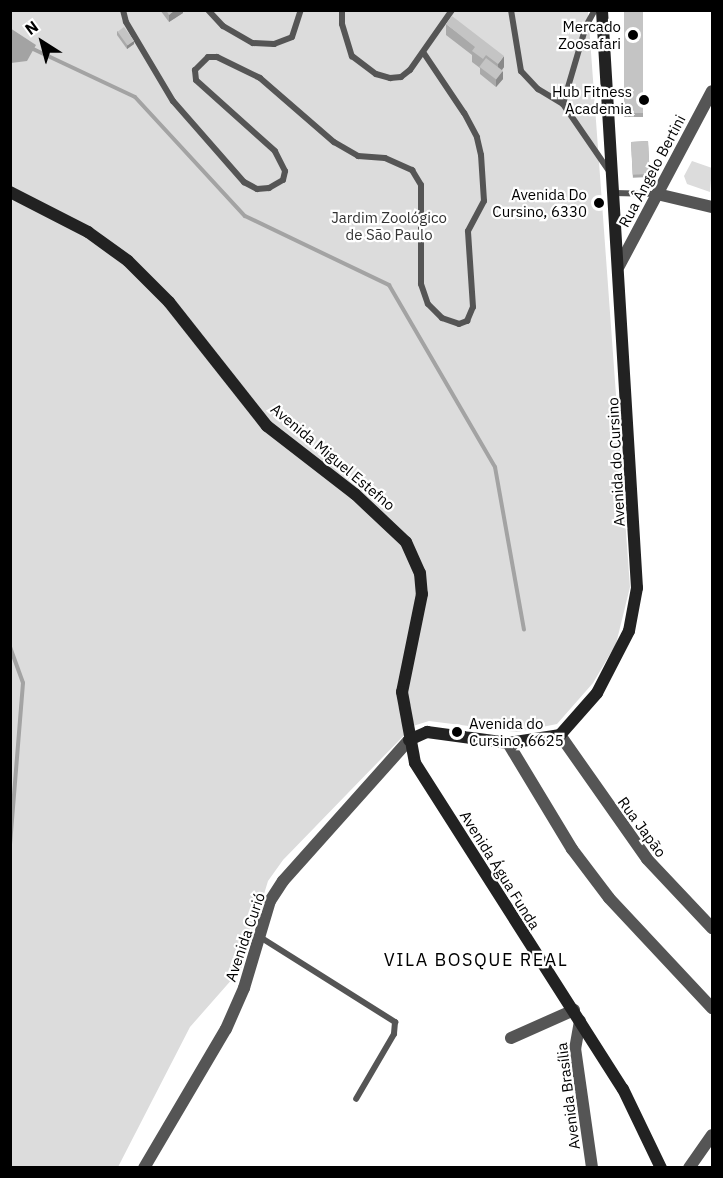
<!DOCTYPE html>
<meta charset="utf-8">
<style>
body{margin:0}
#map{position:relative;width:723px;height:1178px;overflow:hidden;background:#fff;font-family:"IBM Plex Sans",sans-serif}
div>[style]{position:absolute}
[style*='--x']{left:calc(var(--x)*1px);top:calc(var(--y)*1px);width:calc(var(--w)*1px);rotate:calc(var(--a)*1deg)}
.green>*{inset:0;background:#dcdcdc}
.water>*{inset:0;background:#a3a3a3}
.stream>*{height:4px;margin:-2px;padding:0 2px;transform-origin:2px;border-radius:2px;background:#a3a3a3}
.service>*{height:6px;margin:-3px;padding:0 3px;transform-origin:3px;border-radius:3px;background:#555}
.minor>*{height:12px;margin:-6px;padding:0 6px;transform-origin:6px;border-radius:6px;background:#555}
.tertiary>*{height:12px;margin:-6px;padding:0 6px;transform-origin:6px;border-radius:6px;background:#555}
.secondary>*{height:12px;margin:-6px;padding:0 6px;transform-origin:6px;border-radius:6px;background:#222}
.wall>*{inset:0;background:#a9a9a9;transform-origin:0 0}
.shaded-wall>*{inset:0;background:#898989}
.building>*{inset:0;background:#c4c4c4;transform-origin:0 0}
.dots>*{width:16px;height:16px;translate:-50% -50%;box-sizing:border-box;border:3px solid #fff;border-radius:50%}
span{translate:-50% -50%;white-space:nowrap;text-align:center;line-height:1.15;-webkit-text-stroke:4.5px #fff;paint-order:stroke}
.poi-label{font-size:15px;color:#000}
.right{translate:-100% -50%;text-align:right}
.left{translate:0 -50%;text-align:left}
.street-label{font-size:15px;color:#000}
.park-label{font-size:15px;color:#333}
.quarter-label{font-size:18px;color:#000;letter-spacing:1.5px}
.frame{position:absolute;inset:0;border:12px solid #000;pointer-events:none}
.north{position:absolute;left:12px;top:12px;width:60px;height:60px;-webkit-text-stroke:4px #fff;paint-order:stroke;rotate:324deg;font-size:16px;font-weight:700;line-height:24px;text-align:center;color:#000}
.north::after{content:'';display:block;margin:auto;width:21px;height:27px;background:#000;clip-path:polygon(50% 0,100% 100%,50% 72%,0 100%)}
</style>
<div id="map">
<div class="green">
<div style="clip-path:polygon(10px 11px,588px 11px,630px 587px,616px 644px,593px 683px,557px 724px,517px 732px,429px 721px,413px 726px,283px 860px,268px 881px,241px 969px,190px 1027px,118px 1167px,11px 1167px)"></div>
<div style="clip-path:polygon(692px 161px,712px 168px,710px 192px,687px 184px,684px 176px)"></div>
</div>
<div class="water">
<div style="clip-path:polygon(10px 28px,36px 45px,27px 61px,11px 63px)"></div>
</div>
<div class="stream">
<div style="--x:31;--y:48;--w:115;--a:25.2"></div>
<div style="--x:135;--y:97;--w:162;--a:47.3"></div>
<div style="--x:245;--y:216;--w:160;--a:25.6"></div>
<div style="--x:389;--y:285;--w:211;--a:59.8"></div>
<div style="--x:495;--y:467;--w:165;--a:79.9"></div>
<div style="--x:10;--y:647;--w:38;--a:70"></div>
<div style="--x:23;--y:683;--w:161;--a:94.6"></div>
</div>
<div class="service">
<div style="--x:123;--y:10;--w:12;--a:76"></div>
<div style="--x:126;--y:22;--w:92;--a:59.3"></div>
<div style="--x:173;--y:101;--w:108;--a:48.8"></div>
<div style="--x:244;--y:182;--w:15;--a:28"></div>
<div style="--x:257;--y:189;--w:12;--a:-5"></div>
<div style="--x:269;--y:188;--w:16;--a:-30"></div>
<div style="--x:283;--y:180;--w:9;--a:-77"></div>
<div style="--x:285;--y:171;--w:22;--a:-117"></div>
<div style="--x:275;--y:151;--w:106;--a:-138.1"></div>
<div style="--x:196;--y:80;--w:10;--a:-96"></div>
<div style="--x:195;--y:70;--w:18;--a:-45"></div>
<div style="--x:208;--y:57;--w:9;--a:0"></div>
<div style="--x:217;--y:57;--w:48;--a:26"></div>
<div style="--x:260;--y:78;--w:98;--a:40.9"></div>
<div style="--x:334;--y:142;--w:28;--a:30"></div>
<div style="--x:358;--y:156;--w:27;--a:4"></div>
<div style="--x:385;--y:158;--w:30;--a:24"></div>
<div style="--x:412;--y:170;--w:17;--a:59"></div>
<div style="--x:421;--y:185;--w:99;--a:90"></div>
<div style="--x:421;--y:284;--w:21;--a:71"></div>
<div style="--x:428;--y:304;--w:20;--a:45"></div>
<div style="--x:442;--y:318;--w:18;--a:19"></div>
<div style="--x:459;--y:324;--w:9;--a:-21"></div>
<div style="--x:467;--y:321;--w:15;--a:-67"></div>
<div style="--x:473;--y:307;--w:76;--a:-93.8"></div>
<div style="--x:468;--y:231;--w:34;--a:-62"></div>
<div style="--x:484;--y:201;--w:46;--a:-93.7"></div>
<div style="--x:481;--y:155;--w:18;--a:-103"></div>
<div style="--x:477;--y:137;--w:27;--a:-118"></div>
<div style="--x:464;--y:113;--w:73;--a:-123.9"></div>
<div style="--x:208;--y:10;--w:22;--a:47"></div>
<div style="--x:223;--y:26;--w:34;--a:30"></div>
<div style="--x:253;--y:43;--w:21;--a:3"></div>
<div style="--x:274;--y:44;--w:19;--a:-21"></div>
<div style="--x:292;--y:37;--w:28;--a:-72"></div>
<div style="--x:342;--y:10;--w:14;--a:90"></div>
<div style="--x:342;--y:24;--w:34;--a:73"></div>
<div style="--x:352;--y:56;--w:30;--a:37"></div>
<div style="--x:376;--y:74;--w:15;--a:16"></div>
<div style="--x:390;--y:78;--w:11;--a:-5"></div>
<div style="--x:401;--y:77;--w:11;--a:-38"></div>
<div style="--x:410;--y:70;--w:73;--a:-55"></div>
<div style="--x:511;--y:10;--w:62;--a:80.7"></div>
<div style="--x:521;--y:71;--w:25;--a:47"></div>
<div style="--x:538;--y:89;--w:29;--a:31"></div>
<div style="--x:563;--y:104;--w:81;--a:55.5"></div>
<div style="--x:563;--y:104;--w:81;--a:-73.6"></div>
<div style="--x:586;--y:26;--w:18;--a:-61"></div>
<div style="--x:614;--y:193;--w:43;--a:1.3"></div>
<div style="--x:260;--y:937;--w:160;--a:32.2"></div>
<div style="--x:395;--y:1022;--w:12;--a:95"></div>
<div style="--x:394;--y:1034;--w:75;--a:120.3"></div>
</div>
<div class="minor">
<div style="--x:657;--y:194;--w:57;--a:13.3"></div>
<div style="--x:619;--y:266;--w:198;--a:-62"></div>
<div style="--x:560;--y:735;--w:151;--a:54.9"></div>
<div style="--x:647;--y:859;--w:95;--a:46.7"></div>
<div style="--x:508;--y:743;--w:124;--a:58.9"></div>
<div style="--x:572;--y:849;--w:61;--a:52.9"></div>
<div style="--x:609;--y:898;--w:151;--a:46.9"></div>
<div style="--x:580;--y:1021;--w:27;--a:100"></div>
<div style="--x:575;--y:1048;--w:121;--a:81.9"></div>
<div style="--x:511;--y:1038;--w:69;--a:-24"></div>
<div style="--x:689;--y:1168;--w:40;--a:-55.1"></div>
</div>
<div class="tertiary">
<div style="--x:144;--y:1168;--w:161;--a:-59.5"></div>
<div style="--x:226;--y:1029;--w:45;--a:-66.3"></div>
<div style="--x:244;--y:988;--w:91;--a:-73.4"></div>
<div style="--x:270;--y:901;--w:24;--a:-57"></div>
<div style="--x:283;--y:881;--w:189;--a:-48.2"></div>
</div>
<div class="secondary">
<div style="--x:10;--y:192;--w:88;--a:27.1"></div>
<div style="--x:88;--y:232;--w:49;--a:35.9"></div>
<div style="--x:128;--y:261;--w:58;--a:45"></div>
<div style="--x:169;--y:302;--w:158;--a:51.7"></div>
<div style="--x:267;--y:426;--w:111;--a:37.7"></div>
<div style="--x:355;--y:494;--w:70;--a:43.3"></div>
<div style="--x:406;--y:542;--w:34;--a:66"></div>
<div style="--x:420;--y:573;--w:21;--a:85"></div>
<div style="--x:422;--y:594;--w:100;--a:101.5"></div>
<div style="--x:402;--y:692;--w:72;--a:79.6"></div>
<div style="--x:415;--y:763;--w:387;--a:57.5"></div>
<div style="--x:623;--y:1089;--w:88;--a:64.3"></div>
<div style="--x:409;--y:740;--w:20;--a:-24"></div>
<div style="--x:427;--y:732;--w:82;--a:7.7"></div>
<div style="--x:508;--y:743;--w:53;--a:-8.7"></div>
<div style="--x:560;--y:735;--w:56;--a:-48.6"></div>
<div style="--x:597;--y:693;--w:70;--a:-62.7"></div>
<div style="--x:629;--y:631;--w:44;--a:-79.5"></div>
<div style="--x:637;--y:588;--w:579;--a:-93.47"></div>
</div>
<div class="wall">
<div style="clip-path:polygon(160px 10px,183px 10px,183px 13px,169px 22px)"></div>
<div style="left:624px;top:10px;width:19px;height:107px"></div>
<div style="clip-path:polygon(446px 24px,504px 67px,502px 70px,503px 79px,496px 87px,480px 74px,480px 68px,472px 62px,472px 55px,446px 35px)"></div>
<div style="clip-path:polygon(117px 31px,134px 44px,127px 49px,117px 35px)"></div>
<div style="left:648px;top:141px;width:36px;height:17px;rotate:87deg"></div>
</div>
<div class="shaded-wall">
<div style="clip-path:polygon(175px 10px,183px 10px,183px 13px,169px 22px,169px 15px)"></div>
<div style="clip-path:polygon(134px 41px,134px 44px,127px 49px,127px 45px)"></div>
<div style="clip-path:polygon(504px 56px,504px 67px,498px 75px,498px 64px)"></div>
<div style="clip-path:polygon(503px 71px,503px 79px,496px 87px,496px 79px)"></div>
</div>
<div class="building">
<div style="clip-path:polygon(166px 10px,175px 10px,169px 15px)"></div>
<div style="left:624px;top:10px;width:19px;height:103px"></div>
<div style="clip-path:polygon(452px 16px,504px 56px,498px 64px,486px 55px,483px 59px,472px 51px,475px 47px,446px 24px)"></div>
<div style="left:124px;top:27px;width:17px;height:8px;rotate:54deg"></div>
<div style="left:486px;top:58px;width:21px;height:11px;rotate:37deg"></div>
<div style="left:648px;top:141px;width:33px;height:17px;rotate:87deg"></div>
</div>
<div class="dots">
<div style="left:633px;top:35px;background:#000"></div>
<div style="left:644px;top:100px;background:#000"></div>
<div style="left:599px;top:203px;background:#000"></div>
<div style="left:457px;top:732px;background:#000"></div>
</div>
<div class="poi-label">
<span class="right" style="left:621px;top:35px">Mercado<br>Zoosafari</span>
<span class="right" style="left:632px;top:100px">Hub Fitness<br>Academia</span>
<span class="right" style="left:587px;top:203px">Avenida Do<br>Cursino, 6330</span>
<span class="left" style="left:469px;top:732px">Avenida do<br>Cursino, 6625</span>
</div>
<div class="street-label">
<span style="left:652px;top:171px;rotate:-62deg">Rua Ângelo Bertini</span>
<span style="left:333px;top:457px;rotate:40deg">Avenida Miguel Estefno</span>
<span style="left:616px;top:462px;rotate:-93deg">Avenida do Cursino</span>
<span style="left:642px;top:827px;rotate:54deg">Rua Japão</span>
<span style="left:500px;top:870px;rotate:58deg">Avenida Água Funda</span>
<span style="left:245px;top:937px;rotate:-71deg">Avenida Curió</span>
<span style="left:568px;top:1096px;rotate:-97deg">Avenida Brasília</span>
</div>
<div class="park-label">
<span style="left:389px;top:226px">Jardim Zoológico<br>de São Paulo</span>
</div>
<div class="quarter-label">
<span style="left:476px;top:960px">VILA BOSQUE REAL</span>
</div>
<div class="frame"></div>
<div class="north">N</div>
</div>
